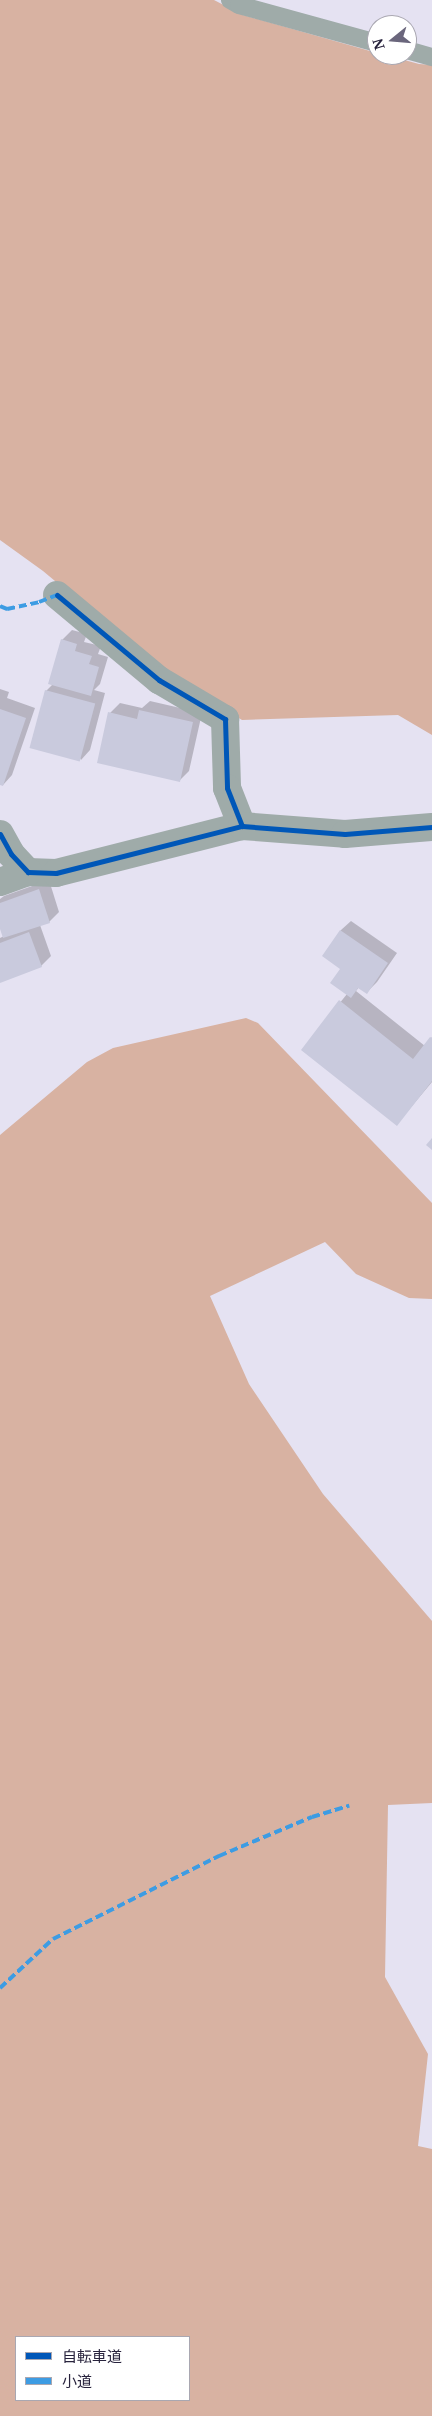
<!DOCTYPE html>
<meta charset="utf-8">
<style>
body{margin:0}
#map{position:relative;width:432px;height:2416px;overflow:hidden;background:#e5e2f2;font-family:"Noto Serif","Noto Sans JP",serif}
div>[style]{position:absolute}
[style*='--x']{left:calc(var(--x)*1px);top:calc(var(--y)*1px);width:calc(var(--w)*1px);rotate:calc(var(--a)*1deg)}
.forest>*{inset:0;background:#d8b2a2}
.shadow>*{inset:0;background:#0003}
.building>*{inset:0;background:#c9cadd;transform-origin:0 0}
.service>*{height:18px;margin:-9px;padding:0 9px;transform-origin:9px;border-radius:9px;background:#9faba9}
.minor>*{height:28px;margin:-14px;padding:0 14px;transform-origin:14px;border-radius:14px;background:#9faba9}
.quiet>*{height:4px;margin-top:-2px;transform-origin:0;background:repeating-linear-gradient(90deg,#3d9ce3 0 8px,transparent 0 12px)}
.cycleway>*{height:5px;margin:-2.5px;padding:0 2.5px;transform-origin:2.5px;border-radius:2.5px;background:#0057b8}
span{translate:-50% -50%;white-space:nowrap;text-align:center;line-height:1.15;-webkit-text-stroke:4.5px #fff;paint-order:stroke}
.legend{position:absolute;left:15px;top:2336px;width:175px;height:65px;box-sizing:border-box;background:#fff;border:1px solid #a9a7b1;margin:0;padding:6px 9px;list-style:none;font-size:15px;color:#28233d}
.legend li{display:flex;align-items:center;gap:10px;height:25px}
.legend b{width:25px;border:1px solid #a9a7b1}
.north{position:absolute;left:367px;top:15px;width:50px;height:50px;box-sizing:border-box;background:#fff;border:1px solid #a9a7b1;border-radius:50%;rotate:253deg;font-size:14px;font-weight:700;line-height:20px;text-align:center;color:#28233d}
.north::after{content:'';display:block;margin:auto;width:18px;height:22px;background:#6a667c;clip-path:polygon(50% 0,100% 100%,50% 72%,0 100%)}
</style>
<div id="map">
<div class="forest">
<div style="clip-path:polygon(0 0,214px 0,243px 15px,377px 53px,377px 55px,386px 55px,419px 64px,432px 65px,432px 735px,398px 715px,242px 720px,163px 671px,43px 571px,0 540px)"></div>
<div style="clip-path:polygon(evenodd,246px 1018px,258px 1023px,432px 1203px,432px 1299px,409px 1298px,356px 1274px,325px 1242px,210px 1296px,249px 1384px,323px 1494px,432px 1621px,432px 1803px,388px 1805px,385px 1977px,428px 2054px,418px 2146px,432px 2149px,432px 2416px,0 2416px,0 1135px,87px 1062px,113px 1048px,246px 1018px,16px 2337px,189px 2337px,189px 2400px,16px 2400px,16px 2337px)"></div>
</div>
<div class="shadow">
<div style="clip-path:polygon(72px 630px,87px 634px,84px 642px,101px 646px,98px 654px,108px 657px,100px 684px,94px 690px,105px 693px,90px 750px,81px 760px,46px 691px,53px 684px,62px 640px)"></div>
<div style="clip-path:polygon(0 689px,9px 692px,7px 698px,35px 708px,12px 775px,3px 785px,0 784px)"></div>
<div style="clip-path:polygon(150px 701px,202px 713px,189px 771px,179px 781px,110px 713px,120px 703px,142px 708px)"></div>
<div style="clip-path:polygon(49px 880px,59px 912px,49px 922px,40px 925px,51px 956px,41px 966px,0 982px,0 938px,4px 936px,0 925px,0 899px,4px 896px)"></div>
<div style="clip-path:polygon(351px 921px,397px 953px,377px 982px,367px 992px,359px 987px,356px 991px,425px 1046px,432px 1037px,432px 1082px,397px 1124px,302px 1050px,347px 994px,342px 969px,324px 956px,341px 930px)"></div>
</div>
<div class="building">
<div style="clip-path:polygon(61px 639px,77px 644px,75px 651px,92px 656px,89px 664px,99px 667px,91px 696px,48px 684px)"></div>
<div style="left:45px;top:690px;width:52px;height:60px;rotate:15deg"></div>
<div style="clip-path:polygon(0 709px,26px 718px,3px 786px,0 785px)"></div>
<div style="clip-path:polygon(139px 710px,193px 722px,180px 782px,97px 763px,108px 712px,137px 719px)"></div>
<div style="clip-path:polygon(39px 889px,50px 923px,3px 938px,0 929px,0 903px)"></div>
<div style="clip-path:polygon(340px 930px,388px 963px,367px 994px,358px 988px,351px 998px,330px 983px,340px 969px,322px 956px)"></div>
<div style="clip-path:polygon(29px 932px,42px 967px,0 983px,0 943px)"></div>
<div style="clip-path:polygon(339px 1000px,413px 1059px,430px 1037px,432px 1038px,432px 1081px,397px 1126px,301px 1050px)"></div>
<div style="clip-path:polygon(432px 1138px,432px 1150px,426px 1145px)"></div>
</div>
<div class="service">
<div style="--x:230;--y:0;--w:10;--a:29"></div>
<div style="--x:239;--y:5;--w:143;--a:15.4"></div>
<div style="--x:407;--y:50;--w:26;--a:16"></div>
</div>
<div class="minor">
<div style="--x:57;--y:595;--w:133;--a:39.8"></div>
<div style="--x:159;--y:680;--w:77;--a:30.6"></div>
<div style="--x:225;--y:719;--w:69;--a:88.3"></div>
<div style="--x:227;--y:788;--w:41;--a:68.5"></div>
<div style="--x:0;--y:834;--w:23;--a:61"></div>
<div style="--x:11;--y:854;--w:25;--a:47"></div>
<div style="--x:28;--y:872;--w:28;--a:2"></div>
<div style="--x:56;--y:873;--w:192;--a:-14.2"></div>
<div style="--x:242;--y:826;--w:103;--a:4.4"></div>
<div style="--x:345;--y:834;--w:87;--a:-4.6"></div>
<div style="--x:0;--y:882;--w:30;--a:-20"></div>
</div>
<div class="quiet">
<div style="--x:0;--y:606;--w:8;--a:23"></div>
<div style="--x:7;--y:609;--w:33;--a:-12"></div>
<div style="--x:39;--y:602;--w:19;--a:-21"></div>
<div style="--x:0;--y:1988;--w:72;--a:-42.8"></div>
<div style="--x:53;--y:1939;--w:186;--a:-26.6"></div>
<div style="--x:219;--y:1856;--w:101;--a:-22.8"></div>
<div style="--x:312;--y:1817;--w:39;--a:-17"></div>
</div>
<div class="cycleway">
<div style="--x:57;--y:595;--w:133;--a:39.8"></div>
<div style="--x:159;--y:680;--w:77;--a:30.6"></div>
<div style="--x:225;--y:719;--w:69;--a:88.3"></div>
<div style="--x:227;--y:788;--w:41;--a:68.5"></div>
<div style="--x:0;--y:834;--w:23;--a:61"></div>
<div style="--x:11;--y:854;--w:25;--a:47"></div>
<div style="--x:28;--y:872;--w:28;--a:2"></div>
<div style="--x:56;--y:873;--w:192;--a:-14.2"></div>
<div style="--x:242;--y:826;--w:103;--a:4.4"></div>
<div style="--x:345;--y:834;--w:87;--a:-4.6"></div>
</div>
<ul class="legend">
<li><b style="height:6px;background:#0057b8"></b>自転車道</li>
<li><b style="height:6px;background:#3d9ce3"></b>小道</li>
</ul>
<div class="north">N</div>
</div>
